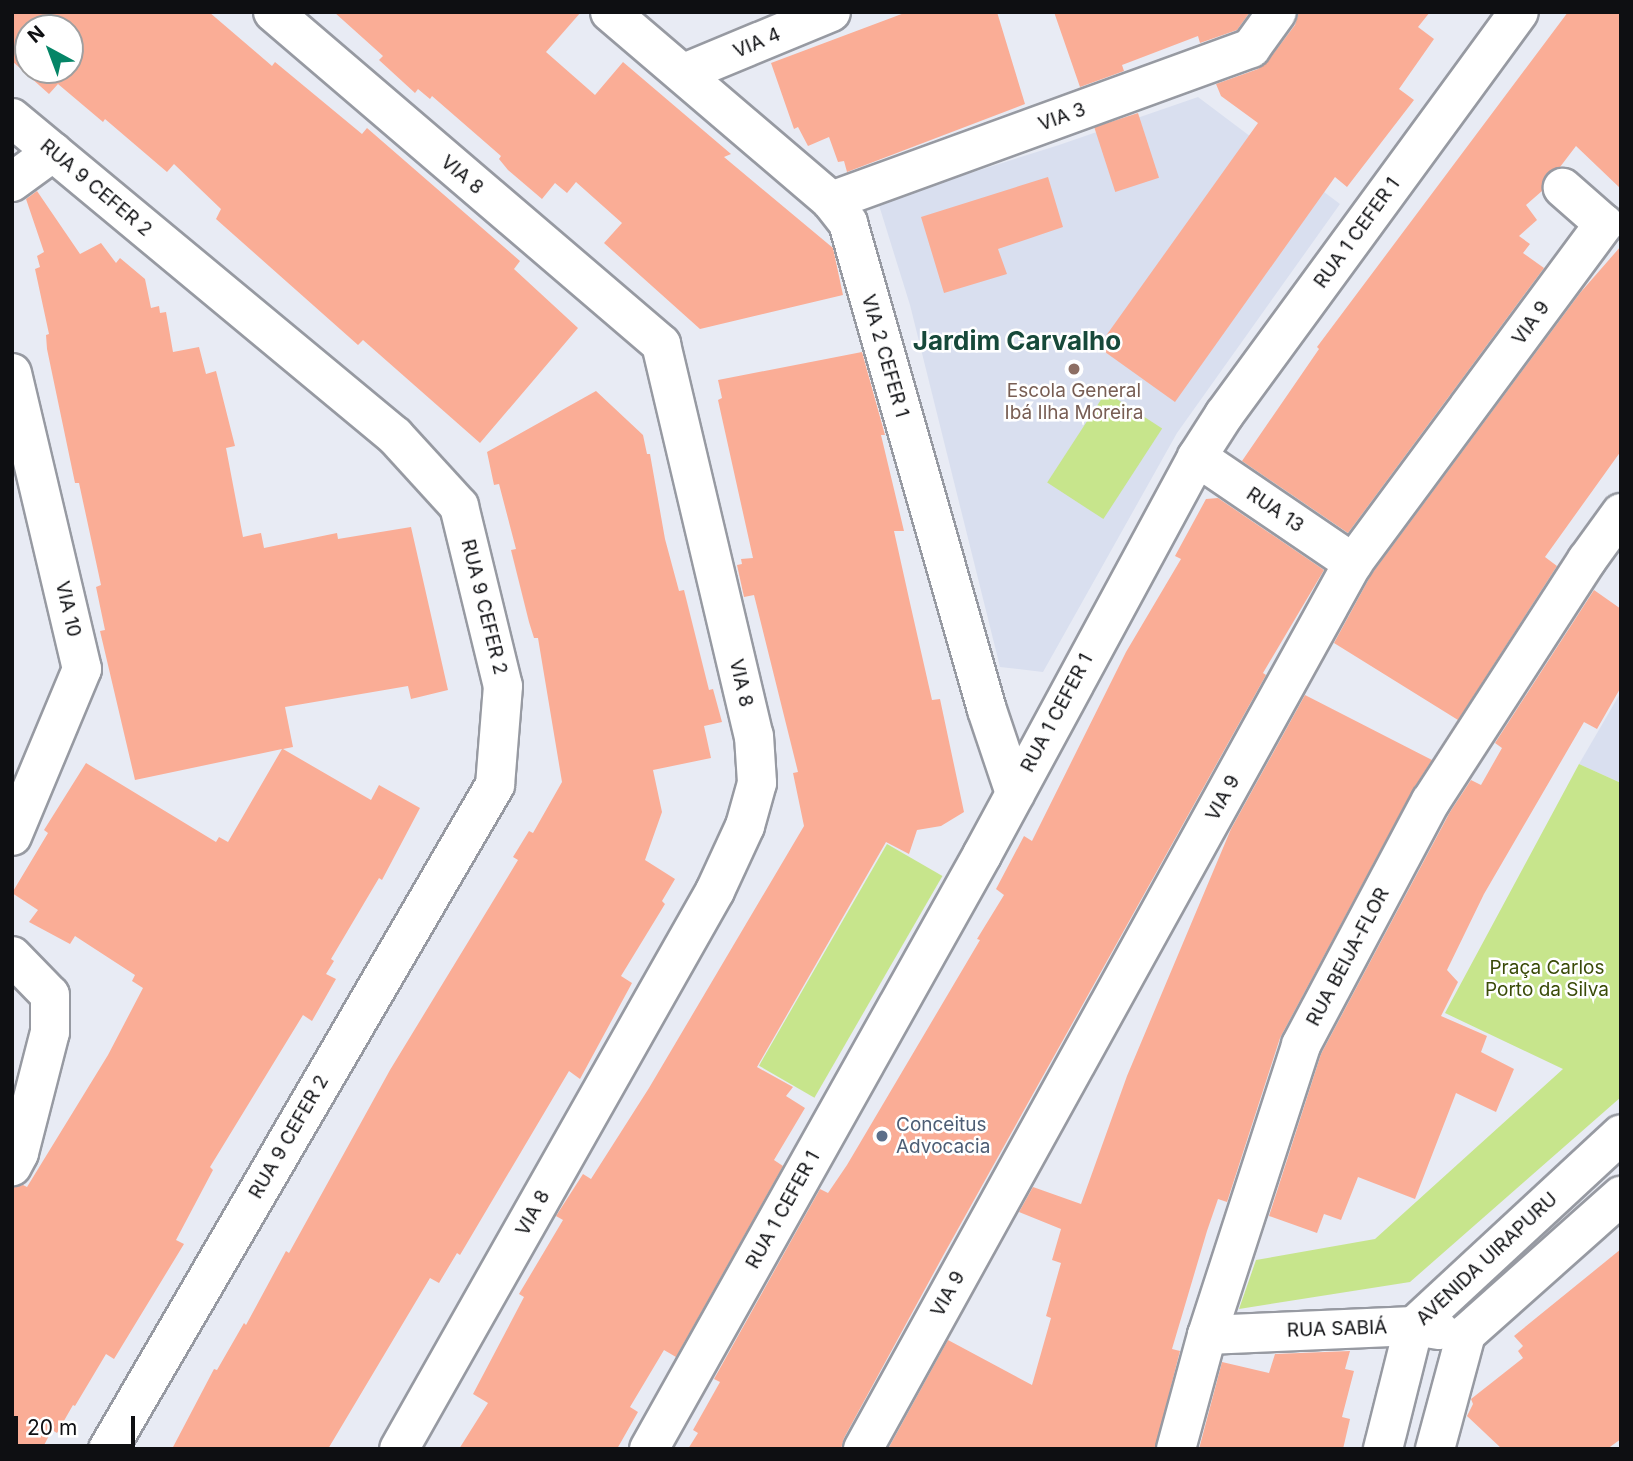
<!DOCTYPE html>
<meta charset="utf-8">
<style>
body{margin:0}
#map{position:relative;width:1633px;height:1461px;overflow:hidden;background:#e8ebf4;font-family:Inter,sans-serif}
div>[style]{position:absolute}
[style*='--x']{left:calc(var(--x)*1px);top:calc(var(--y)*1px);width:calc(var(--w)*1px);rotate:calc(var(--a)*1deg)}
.built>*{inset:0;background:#d9dfef}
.green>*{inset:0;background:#c7e58c;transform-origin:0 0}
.building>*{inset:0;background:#faad96;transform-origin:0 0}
.roads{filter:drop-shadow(2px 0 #979aa2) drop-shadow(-2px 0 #979aa2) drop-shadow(0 2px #979aa2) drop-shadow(0 -2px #979aa2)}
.minor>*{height:38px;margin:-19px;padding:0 19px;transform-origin:19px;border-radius:19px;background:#fff}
.dots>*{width:19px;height:19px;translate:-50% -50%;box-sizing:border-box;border:4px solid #fff;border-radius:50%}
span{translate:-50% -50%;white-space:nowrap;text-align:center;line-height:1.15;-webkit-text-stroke:5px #fff;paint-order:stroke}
.street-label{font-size:19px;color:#0e0f12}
.education-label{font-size:19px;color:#785e54}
.park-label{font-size:19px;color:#3a4b08}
.service-label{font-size:19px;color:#4e5e75}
.left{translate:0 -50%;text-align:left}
.district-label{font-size:26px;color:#17493a;font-weight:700}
.frame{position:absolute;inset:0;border:14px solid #0e0f12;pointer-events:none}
.north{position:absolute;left:14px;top:14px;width:70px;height:70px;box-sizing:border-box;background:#fff;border:2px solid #9f9fa0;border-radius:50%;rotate:319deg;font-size:19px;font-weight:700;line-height:28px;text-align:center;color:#0e0f12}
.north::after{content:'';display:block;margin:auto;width:24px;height:32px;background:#058567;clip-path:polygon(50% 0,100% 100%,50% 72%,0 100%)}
.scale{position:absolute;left:14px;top:1416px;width:121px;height:32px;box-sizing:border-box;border:4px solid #0e0f12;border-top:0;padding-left:9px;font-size:21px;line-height:24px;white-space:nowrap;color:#0e0f12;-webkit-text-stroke:5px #fff;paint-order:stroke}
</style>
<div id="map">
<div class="built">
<div style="clip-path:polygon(1198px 97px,1340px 204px,1177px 433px,1043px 672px,1000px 667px,910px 305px,878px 202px,1059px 145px)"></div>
<div style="clip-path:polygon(1621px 692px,1621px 783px,1579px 764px)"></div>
</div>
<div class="green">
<div style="left:1106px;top:392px;width:67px;height:108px;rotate:33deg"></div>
<div style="clip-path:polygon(1579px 764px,1621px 783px,1621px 1097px,1410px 1282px,1239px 1309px,1256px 1260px,1375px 1239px,1563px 1069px,1445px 1013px)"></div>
<div style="left:887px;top:844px;width:64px;height:256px;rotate:30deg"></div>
</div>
<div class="building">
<div style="clip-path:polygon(evenodd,12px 12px,209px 12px,272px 66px,275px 62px,362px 134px,367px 128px,520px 261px,514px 269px,578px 328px,480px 443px,363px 340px,358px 345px,216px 219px,221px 209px,174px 164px,167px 172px,105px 119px,103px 122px,58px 84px,49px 94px,12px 61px,12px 12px,28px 28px,70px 28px,70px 70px,28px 70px,28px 28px)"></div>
<div style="clip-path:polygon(334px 12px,581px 12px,546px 52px,595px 95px,623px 62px,731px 154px,724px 157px,833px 248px,843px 295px,700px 329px,604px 243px,622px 223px,576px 182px,567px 193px,555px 183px,542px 199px,508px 170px,499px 159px,501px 156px,432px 96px,430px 99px,418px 89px,415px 93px,379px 60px,383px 56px)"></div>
<div style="clip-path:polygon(907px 12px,997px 12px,1025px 104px,847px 172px,844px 161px,838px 162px,829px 137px,808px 146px,798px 127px,794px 129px,771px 63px)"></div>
<div style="clip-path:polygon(1054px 12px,1250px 12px,1237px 30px,1200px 43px,1198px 36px,1122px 65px,1124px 71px,1080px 87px)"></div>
<div style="clip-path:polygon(1299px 12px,1430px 12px,1418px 27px,1434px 39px,1399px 89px,1414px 100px,1347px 187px,1335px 177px,1175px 402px,1098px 347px,1258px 123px,1221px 96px,1216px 84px,1258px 69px,1268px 61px,1295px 25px)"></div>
<div style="clip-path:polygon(1568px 12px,1621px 12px,1621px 189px,1576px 146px,1560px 167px,1546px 174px,1542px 191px,1526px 205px,1537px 220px,1519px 236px,1530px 244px,1523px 253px,1544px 268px,1348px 533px,1242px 461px,1319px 349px,1317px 347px)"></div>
<div style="left:1138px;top:113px;width:68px;height:46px;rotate:72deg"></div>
<div style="clip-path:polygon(1048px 177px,1063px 227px,998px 249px,1007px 274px,944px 293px,921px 217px)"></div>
<div style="clip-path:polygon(37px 191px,80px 254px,101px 243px,116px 263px,120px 258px,145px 279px,151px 308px,159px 306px,160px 313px,166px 312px,173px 352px,199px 347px,206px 374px,216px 371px,235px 446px,226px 448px,243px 537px,261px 533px,264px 548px,337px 533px,338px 539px,411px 527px,448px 690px,411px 699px,408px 686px,285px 707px,293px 747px,283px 749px,371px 800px,379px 785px,420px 808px,382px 880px,379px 878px,331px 959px,334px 961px,326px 974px,336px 979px,312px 1021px,303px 1015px,210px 1167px,213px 1170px,176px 1240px,184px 1244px,114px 1359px,106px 1354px,75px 1406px,73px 1405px,57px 1433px,52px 1430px,42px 1449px,12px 1449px,12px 1188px,23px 1185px,27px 1187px,108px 1055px,143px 988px,132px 981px,135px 975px,75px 936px,70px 944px,29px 922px,38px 910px,12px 893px,48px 833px,44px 830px,86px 763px,216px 842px,219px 837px,228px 842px,282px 749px,135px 780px,100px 631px,105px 630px,96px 587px,101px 585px,79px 483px,75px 483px,47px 349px,46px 335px,49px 334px,35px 269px,40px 267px,37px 256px,44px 252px,26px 199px)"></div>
<div style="clip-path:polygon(1621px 246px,1621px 451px,1545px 557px,1557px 566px,1458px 720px,1334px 643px,1371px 575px,1580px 293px)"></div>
<div style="clip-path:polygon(862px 352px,885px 435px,881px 435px,904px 531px,894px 531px,910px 603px,932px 700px,940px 699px,964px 812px,941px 826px,917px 830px,909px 854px,886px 842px,757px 1067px,793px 1087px,786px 1096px,805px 1108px,774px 1160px,783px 1166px,676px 1357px,664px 1350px,630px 1407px,638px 1412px,617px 1449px,459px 1449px,488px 1403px,473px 1394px,524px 1297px,519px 1294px,563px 1220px,556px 1216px,583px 1174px,591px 1179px,649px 1088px,804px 826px,793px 773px,798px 772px,754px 595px,744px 597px,737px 565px,742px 564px,741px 559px,753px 558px,718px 400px,722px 398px,718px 380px)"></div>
<div style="clip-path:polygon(596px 391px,643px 435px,647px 454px,650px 454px,665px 539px,679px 591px,684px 590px,709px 690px,713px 689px,722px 722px,704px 726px,711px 758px,653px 770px,662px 812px,645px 860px,675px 879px,662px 901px,665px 904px,621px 976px,632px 983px,580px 1079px,569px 1071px,460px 1255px,457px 1253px,439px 1283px,430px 1278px,328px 1449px,172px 1449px,214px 1369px,217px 1370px,244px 1323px,246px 1325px,286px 1251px,289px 1253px,390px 1070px,518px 860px,513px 857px,529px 831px,533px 833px,562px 782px,538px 638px,534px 638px,529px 622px,511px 550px,516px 549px,499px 484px,494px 485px,487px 452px)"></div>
<div style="clip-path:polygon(1218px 498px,1324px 570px,1263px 673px,1266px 675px,944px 1254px,844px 1438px,841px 1449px,688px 1449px,698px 1433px,693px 1430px,720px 1382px,714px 1379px,820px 1189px,828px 1193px,847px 1165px,980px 940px,977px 939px,1004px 895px,996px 889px,1024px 836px,1032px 841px,1126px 652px,1181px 559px,1175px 556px,1206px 499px)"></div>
<div style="clip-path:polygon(1594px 590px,1621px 609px,1621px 687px,1597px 729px,1584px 722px,1484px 894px,1447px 970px,1458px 982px,1441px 1016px,1487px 1036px,1481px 1052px,1514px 1069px,1496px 1112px,1456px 1093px,1415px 1199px,1358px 1177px,1341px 1220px,1324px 1214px,1317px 1233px,1269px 1216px,1321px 1054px,1450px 812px,1471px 780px,1481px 785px,1502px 748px,1495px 743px)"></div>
<div style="clip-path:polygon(1305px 695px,1432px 760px,1412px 791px,1280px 1038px,1227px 1202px,1218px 1199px,1207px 1231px,1172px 1349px,1180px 1351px,1155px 1449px,888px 1449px,948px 1340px,1032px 1385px,1051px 1318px,1046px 1316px,1061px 1263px,1052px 1260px,1061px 1229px,1019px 1212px,1033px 1187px,1081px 1204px,1127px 1076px,1231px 829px)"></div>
<div style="clip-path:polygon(1621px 1249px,1621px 1439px,1607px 1449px,1502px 1449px,1467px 1416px,1473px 1404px,1471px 1399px,1523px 1358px,1518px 1351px,1523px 1346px,1514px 1336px)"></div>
<div style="clip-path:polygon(1350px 1351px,1345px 1369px,1354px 1371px,1342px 1417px,1350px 1419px,1343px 1449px,1199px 1449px,1222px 1362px,1269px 1373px,1275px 1354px)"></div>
</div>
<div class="roads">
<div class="minor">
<div style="--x:273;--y:12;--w:511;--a:40.55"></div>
<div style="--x:661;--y:344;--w:403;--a:76.7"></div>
<div style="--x:754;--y:736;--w:47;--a:86.3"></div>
<div style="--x:757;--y:783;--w:45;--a:105.6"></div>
<div style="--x:745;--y:826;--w:72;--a:114.8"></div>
<div style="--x:715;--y:891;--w:641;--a:119.52"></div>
<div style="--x:610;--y:12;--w:291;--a:40.5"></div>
<div style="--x:831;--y:201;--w:28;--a:52"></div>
<div style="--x:848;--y:223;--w:506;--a:74.07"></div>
<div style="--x:987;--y:710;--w:88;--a:71.4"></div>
<div style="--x:684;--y:73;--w:159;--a:-22.5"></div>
<div style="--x:12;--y:118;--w:498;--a:39.7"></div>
<div style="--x:395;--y:436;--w:95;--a:47.6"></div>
<div style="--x:459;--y:506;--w:185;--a:76.3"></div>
<div style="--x:503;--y:686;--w:99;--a:94.6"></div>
<div style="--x:495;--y:785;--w:769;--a:120.23"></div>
<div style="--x:12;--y:182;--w:51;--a:-36.2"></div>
<div style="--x:831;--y:201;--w:447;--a:-20"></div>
<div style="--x:1251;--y:48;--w:44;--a:-54.2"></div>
<div style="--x:12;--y:373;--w:304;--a:76.7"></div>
<div style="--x:82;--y:669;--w:181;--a:112.7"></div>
<div style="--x:1197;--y:457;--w:189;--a:34.2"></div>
<div style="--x:12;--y:956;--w:54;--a:45.7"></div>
<div style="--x:50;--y:995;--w:37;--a:90"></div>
<div style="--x:50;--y:1032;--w:125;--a:104.4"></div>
<div style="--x:19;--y:1153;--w:15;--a:118"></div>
<div style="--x:1207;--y:1335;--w:207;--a:-2.5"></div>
<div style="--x:1414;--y:1326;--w:25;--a:9"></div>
<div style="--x:649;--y:1449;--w:681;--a:-60.72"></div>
<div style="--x:982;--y:855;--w:452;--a:-61.6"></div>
<div style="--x:1197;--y:457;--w:50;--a:-57.3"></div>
<div style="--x:1224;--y:415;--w:499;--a:-53.8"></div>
<div style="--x:863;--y:1449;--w:1012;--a:-61.06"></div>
<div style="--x:1353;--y:563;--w:422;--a:-53.5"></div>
<div style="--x:1604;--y:224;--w:55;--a:-138.7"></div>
<div style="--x:1176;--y:1449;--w:118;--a:-74.8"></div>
<div style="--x:1207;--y:1335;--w:305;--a:-72"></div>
<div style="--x:1301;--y:1045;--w:276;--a:-62"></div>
<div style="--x:1431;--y:801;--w:287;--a:-57.1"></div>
<div style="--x:1587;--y:560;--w:58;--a:-54.1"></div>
<div style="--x:1383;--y:1449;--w:127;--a:-75.9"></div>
<div style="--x:1414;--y:1326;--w:282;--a:-42.8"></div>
<div style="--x:1435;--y:1449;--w:119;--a:-74.9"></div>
<div style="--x:1466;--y:1334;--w:208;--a:-41.7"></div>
</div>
</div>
<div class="dots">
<div style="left:1074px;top:369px;background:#8d6e63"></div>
<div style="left:882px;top:1136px;background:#5c6f8a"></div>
</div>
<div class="street-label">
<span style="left:757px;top:43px;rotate:-23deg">VIA 4</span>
<span style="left:1062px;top:117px;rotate:-20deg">VIA 3</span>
<span style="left:462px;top:175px;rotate:40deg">VIA 8</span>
<span style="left:96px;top:188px;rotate:40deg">RUA 9 CEFER 2</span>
<span style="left:1357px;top:233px;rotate:-54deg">RUA 1 CEFER 1</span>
<span style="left:1531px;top:323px;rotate:-54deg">VIA 9</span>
<span style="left:885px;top:356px;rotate:74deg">VIA 2 CEFER 1</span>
<span style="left:1275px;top:510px;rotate:34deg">RUA 13</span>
<span style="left:484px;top:607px;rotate:76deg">RUA 9 CEFER 2</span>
<span style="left:68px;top:609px;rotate:77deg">VIA 10</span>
<span style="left:741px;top:683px;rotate:77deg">VIA 8</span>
<span style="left:1057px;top:713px;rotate:-62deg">RUA 1 CEFER 1</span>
<span style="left:1223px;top:798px;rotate:-61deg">VIA 9</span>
<span style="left:1348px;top:957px;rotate:-62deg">RUA BEIJA-FLOR</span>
<span style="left:289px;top:1137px;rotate:-60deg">RUA 9 CEFER 2</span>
<span style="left:783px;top:1210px;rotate:-61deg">RUA 1 CEFER 1</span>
<span style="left:533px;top:1213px;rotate:-61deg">VIA 8</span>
<span style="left:1487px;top:1259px;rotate:-43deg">AVENIDA UIRAPURU</span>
<span style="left:948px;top:1294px;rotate:-61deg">VIA 9</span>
<span style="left:1337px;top:1329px;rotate:-2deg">RUA SABIÁ</span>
</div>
<div class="education-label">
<span style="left:1074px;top:402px">Escola General<br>Ibá Ilha Moreira</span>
</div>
<div class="park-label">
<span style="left:1547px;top:979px">Praça Carlos<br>Porto da Silva</span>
</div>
<div class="service-label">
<span class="left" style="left:896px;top:1136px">Conceitus<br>Advocacia</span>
</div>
<div class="district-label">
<span style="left:1017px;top:341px">Jardim Carvalho</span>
</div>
<div class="frame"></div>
<div class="north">N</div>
<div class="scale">20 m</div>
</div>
